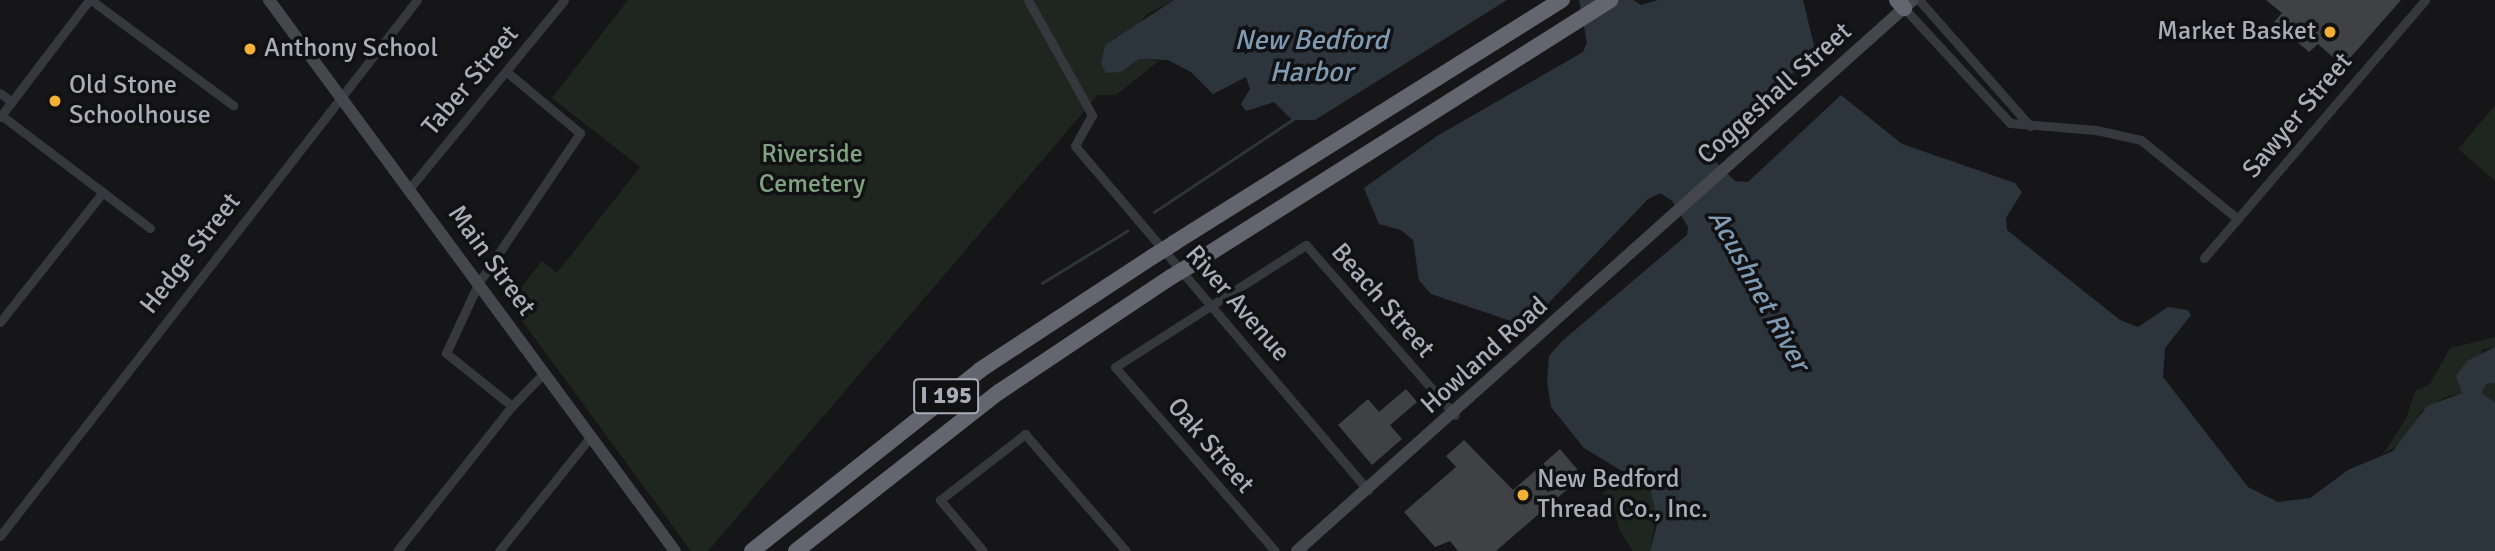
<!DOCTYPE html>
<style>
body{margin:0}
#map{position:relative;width:2495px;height:551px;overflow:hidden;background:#161618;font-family:Signika,sans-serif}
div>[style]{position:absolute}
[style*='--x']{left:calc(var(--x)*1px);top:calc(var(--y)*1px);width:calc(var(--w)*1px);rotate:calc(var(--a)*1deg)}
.green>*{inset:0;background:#1e261f}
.water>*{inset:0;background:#2c353c}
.stream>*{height:2.5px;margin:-1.25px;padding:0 1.25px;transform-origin:1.25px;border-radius:1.25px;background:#2c353c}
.building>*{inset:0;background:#404145}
.street>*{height:9px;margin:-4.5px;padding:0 4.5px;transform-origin:4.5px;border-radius:4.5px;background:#37383d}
.secondary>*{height:12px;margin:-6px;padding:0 6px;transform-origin:6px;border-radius:6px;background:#45474d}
.highway>*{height:16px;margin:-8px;padding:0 8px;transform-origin:8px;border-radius:8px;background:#63666e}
.highway-bridge>*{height:16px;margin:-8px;padding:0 8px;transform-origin:8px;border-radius:8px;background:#63666e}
.dots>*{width:19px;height:19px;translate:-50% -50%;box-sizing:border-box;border:4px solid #111113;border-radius:50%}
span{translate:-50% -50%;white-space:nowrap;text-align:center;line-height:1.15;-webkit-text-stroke:7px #111113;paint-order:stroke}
.shield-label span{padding:2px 5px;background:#111113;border:2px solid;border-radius:5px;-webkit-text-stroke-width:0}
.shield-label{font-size:24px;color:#a8adb8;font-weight:700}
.poi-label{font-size:26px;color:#a8adb8}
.right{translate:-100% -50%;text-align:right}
.left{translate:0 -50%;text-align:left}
.street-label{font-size:26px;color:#a8adb8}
.park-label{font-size:26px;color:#7fa381}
.water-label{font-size:28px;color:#7f9bb3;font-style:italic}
</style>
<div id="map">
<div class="green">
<div style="clip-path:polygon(628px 0,1174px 0,1147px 14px,1134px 30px,1113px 38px,1121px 72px,1139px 59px,1159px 61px,1116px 95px,1098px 95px,708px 551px,691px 551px,509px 303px,542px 261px,557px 273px,640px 167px,552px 98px)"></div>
<div style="clip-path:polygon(2495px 105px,2495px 181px,2458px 149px)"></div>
<div style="clip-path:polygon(2495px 337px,2495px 347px,2481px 350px,2486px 384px,2495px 383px,2495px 402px,2462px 393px,2446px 397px,2421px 411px,2407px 440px,2383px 454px,2406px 419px,2415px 391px,2430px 384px,2450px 348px)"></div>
<div style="clip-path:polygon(1631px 478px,1646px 483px,1658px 507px,1650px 551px,1633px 551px,1619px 529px,1613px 503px,1602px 493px)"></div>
</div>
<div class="water">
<div style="clip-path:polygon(1174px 0,1507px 0,1315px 120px,1292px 120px,1274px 102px,1246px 111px,1241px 104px,1250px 89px,1246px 77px,1213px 94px,1191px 72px,1168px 60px,1139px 59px,1121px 72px,1106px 73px,1101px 63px,1105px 45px)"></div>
<div style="clip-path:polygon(1579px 0,1633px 0,1641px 5px,1658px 0,1803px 0,1815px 50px,1812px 58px,1720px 132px,1716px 162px,1735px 181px,1748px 182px,1841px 95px,1902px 144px,2015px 183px,2022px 192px,2006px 218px,2007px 230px,2120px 320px,2138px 327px,2168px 307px,2188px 310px,2191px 315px,2165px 348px,2163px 377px,2248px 487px,2278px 502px,2310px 498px,2348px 470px,2393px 451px,2427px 406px,2462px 393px,2456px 376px,2467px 361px,2495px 347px,2495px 383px,2486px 384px,2481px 393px,2495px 402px,2495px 551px,1650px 551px,1658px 521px,1650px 488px,1584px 448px,1551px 407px,1547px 381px,1549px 356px,1562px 341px,1687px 235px,1688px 227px,1672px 201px,1660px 193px,1648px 199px,1539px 313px,1517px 323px,1431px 294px,1419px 280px,1413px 240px,1401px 230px,1379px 224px,1364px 188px,1437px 136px,1583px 52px,1587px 43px)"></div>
</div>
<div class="stream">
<div style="--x:1154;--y:212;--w:166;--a:-33.7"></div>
<div style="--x:1042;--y:283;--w:100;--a:-31.5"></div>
</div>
<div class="building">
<div style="clip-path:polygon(2266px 0,2401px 0,2343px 66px,2318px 44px,2309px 52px,2274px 22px,2282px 13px)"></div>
<div style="clip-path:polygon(1406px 389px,1417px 402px,1390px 425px,1402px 439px,1372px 465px,1338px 425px,1368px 399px,1379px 412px)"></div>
<div style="clip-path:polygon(1464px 440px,1513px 490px,1560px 449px,1577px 469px,1577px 481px,1496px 551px,1458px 551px,1450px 541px,1435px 547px,1404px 512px,1456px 467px,1446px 456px)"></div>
</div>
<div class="street">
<div style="--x:91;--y:0;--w:177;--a:36.5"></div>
<div style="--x:1028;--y:0;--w:132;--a:60.9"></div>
<div style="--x:1092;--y:115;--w:35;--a:119"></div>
<div style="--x:1075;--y:146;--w:452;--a:49.6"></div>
<div style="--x:1919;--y:0;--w:168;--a:48.6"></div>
<div style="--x:1904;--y:8;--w:156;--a:47.3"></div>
<div style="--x:2010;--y:123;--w:86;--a:4.7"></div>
<div style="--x:2096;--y:130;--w:46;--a:12.5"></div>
<div style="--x:2141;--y:140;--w:125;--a:39.2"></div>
<div style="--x:508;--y:73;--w:94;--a:39.8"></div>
<div style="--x:580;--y:133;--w:180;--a:124.1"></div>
<div style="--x:479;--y:282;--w:78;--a:114.9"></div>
<div style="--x:446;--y:353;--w:85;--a:38.8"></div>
<div style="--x:512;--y:406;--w:46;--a:-45.9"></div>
<div style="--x:0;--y:93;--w:15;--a:37"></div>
<div style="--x:1;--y:115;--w:187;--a:37.2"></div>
<div style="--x:0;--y:117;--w:147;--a:-52.7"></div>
<div style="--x:409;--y:189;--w:244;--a:-50.6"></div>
<div style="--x:2204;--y:258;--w:340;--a:-49.4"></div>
<div style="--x:0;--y:322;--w:166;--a:-51.6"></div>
<div style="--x:0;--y:536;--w:679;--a:-52.12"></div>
<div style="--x:397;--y:551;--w:185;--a:-51.6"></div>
<div style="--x:499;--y:551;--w:147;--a:-51.3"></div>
<div style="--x:983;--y:551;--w:67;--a:-130.1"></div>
<div style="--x:940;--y:500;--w:108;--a:-37.8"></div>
<div style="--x:1025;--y:434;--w:155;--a:49.2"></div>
<div style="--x:1275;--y:551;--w:244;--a:-131"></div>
<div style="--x:1115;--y:367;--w:227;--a:-32.6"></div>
<div style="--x:1306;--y:245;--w:226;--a:48.8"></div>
</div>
<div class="secondary">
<div style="--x:269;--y:0;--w:684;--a:53.62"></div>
<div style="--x:1297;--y:551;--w:826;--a:-41.81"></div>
</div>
<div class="highway">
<div style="--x:1897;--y:0;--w:11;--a:49"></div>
<div style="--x:1174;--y:243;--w:458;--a:-32.1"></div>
<div style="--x:1191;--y:265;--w:496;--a:-32.3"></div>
<div style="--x:752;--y:551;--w:291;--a:-38.4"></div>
<div style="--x:980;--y:370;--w:206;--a:-33.3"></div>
<div style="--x:796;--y:551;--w:258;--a:-38.1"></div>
<div style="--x:999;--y:392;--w:207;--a:-33.8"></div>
</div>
<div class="highway-bridge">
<div style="--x:1152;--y:257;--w:26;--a:-32"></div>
<div style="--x:1171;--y:277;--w:23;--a:-31"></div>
</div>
<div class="dots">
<div style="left:2330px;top:32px;background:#f2b134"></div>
<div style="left:250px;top:49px;background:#f2b134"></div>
<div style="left:55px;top:101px;background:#f2b134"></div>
<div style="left:1523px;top:495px;background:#f2b134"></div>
</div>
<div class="shield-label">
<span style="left:946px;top:396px">I 195</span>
</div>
<div class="poi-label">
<span class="right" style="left:2316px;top:32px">Market Basket</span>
<span class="left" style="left:264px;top:49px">Anthony School</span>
<span class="left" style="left:69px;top:101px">Old Stone<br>Schoolhouse</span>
<span class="left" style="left:1537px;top:495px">New Bedford<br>Thread Co., Inc.</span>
</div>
<div class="street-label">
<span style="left:471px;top:81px;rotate:-50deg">Taber Street</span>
<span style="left:1775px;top:94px;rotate:-42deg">Coggeshall Street</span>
<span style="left:2298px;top:116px;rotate:-50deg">Sawyer Street</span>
<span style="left:191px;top:254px;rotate:-52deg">Hedge Street</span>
<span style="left:491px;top:261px;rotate:54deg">Main Street</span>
<span style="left:1382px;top:301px;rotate:49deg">Beach Street</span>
<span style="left:1237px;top:304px;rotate:49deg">River Avenue</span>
<span style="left:1485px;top:356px;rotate:-42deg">Howland Road</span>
<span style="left:1210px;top:446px;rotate:49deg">Oak Street</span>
</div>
<div class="park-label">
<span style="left:812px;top:170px">Riverside<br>Cemetery</span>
</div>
<div class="water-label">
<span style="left:1311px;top:56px">New Bedford<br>Harbor</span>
<span style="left:1759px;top:290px;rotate:61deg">Acushnet River</span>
</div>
</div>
